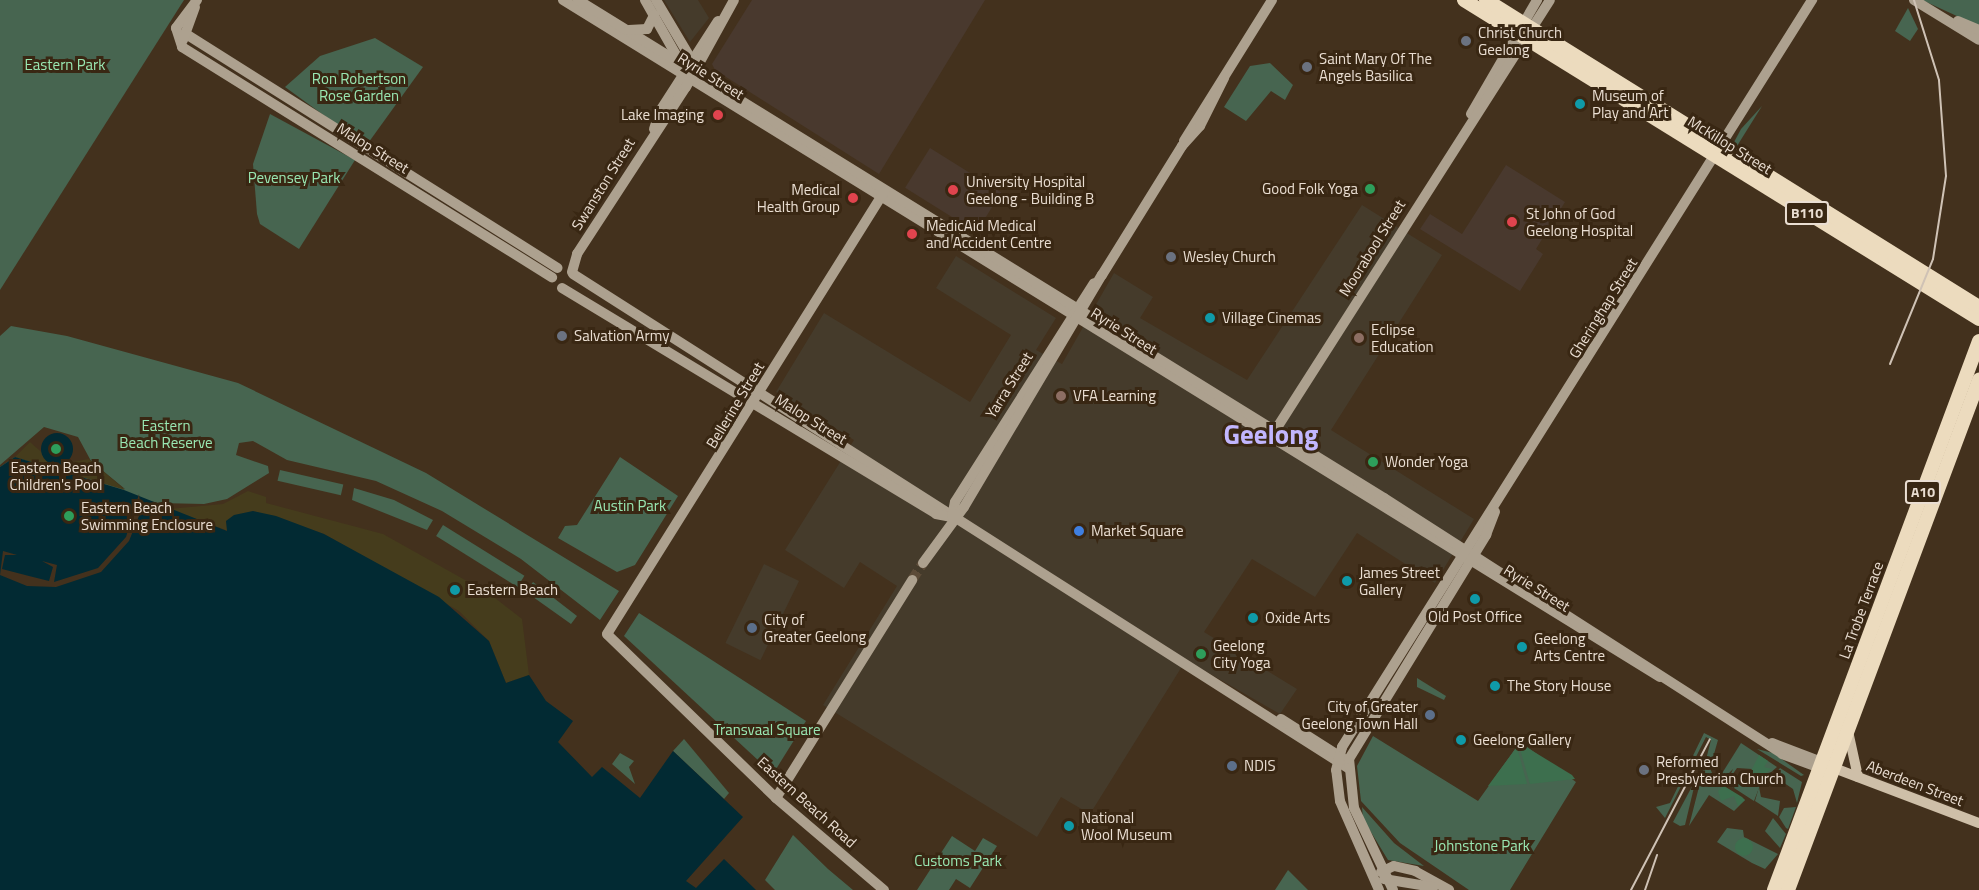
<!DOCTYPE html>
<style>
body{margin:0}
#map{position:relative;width:1979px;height:890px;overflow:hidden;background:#43311d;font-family:"Titillium Web",sans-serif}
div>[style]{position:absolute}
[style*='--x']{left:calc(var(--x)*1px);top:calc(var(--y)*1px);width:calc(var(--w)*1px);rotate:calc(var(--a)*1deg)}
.commercial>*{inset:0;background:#453b2b;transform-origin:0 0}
.medical>*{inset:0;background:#49392e;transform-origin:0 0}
.green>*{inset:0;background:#476550;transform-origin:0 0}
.forest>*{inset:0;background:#3d6f4e}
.round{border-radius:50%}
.sand>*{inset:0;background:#453c1c}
.water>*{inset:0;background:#022a33}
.pier>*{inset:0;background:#43311d}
.secondary-tunnel>*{height:10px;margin-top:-5px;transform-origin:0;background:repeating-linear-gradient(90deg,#5c4b38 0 10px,transparent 0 15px)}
.secondary>*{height:10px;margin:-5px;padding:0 5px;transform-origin:5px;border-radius:5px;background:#ada18f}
.primary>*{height:10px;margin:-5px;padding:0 5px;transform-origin:5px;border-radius:5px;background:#cebfa8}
.highway>*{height:14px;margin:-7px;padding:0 7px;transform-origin:7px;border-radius:7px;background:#ecdbbe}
.rail>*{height:2px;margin:-1px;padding:0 1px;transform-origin:1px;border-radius:1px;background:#cfc2b5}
.dots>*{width:16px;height:16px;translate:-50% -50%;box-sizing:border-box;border:3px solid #392713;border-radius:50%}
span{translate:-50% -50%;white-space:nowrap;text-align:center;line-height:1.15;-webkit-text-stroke:6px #392713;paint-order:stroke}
.shield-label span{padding:2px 4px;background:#392713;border:2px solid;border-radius:4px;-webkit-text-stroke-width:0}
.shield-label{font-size:14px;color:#eaded2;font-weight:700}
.poi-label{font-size:15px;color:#eaded2}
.left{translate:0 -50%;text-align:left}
.right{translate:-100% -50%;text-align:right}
.park-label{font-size:15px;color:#99e7b2}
.street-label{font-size:15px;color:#eaded2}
.town-label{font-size:27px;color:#c2b6fe;font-weight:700}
</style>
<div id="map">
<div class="commercial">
<div style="clip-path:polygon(664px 0,698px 0,709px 18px,690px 42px)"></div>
<div style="clip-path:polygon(1362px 205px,1442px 255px,1331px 430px,1474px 519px,1435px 583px,1357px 533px,1315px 597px,1252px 559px,1204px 632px,1297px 689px,1280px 714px,1186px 660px,1090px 814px,1061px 797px,1037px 837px,823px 705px,897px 586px,860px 562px,844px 588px,785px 550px,854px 440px,776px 392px,824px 313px,970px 402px,1011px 335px,936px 288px,956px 256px,1056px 318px,1036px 350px,1062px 364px,1114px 273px,1153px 297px,1140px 318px,1247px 380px)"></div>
<div style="left:764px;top:564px;width:39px;height:88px;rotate:26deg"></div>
</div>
<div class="medical">
<div style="clip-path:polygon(752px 0,985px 0,879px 174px,715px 70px,712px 64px)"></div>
<div style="left:930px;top:148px;width:84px;height:47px;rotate:32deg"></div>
<div style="clip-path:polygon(1506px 165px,1565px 202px,1536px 249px,1543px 254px,1520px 291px,1420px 229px,1430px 214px,1462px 234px)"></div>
</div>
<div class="green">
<div style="clip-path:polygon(0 0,184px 0,0 290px)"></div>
<div style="clip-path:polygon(1922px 0,1979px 0,1979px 26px,1959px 17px)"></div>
<div style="clip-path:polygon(1908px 8px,1918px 29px,1910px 41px,1895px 31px)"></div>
<div style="clip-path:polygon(375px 38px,423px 67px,366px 146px,285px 87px,320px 56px)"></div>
<div style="clip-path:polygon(1270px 63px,1293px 85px,1285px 100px,1271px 91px,1246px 121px,1224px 107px,1250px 66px)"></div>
<div style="clip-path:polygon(1762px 106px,1737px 146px,1732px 146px,1741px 129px)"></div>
<div style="clip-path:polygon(270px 114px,355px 160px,299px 249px,260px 224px,257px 214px,253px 164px)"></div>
<div style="clip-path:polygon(11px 326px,67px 336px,238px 383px,426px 473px,619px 591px,600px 620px,521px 559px,442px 511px,376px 481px,287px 460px,253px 441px,239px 443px,236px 455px,268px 466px,269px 473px,227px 499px,204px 504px,159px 503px,0 467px,15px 457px,125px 489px,91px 461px,78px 437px,44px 427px,0 465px,0 336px)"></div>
<div style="clip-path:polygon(620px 457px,678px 496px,635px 565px,617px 572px,558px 538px,565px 526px,577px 525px)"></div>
<div style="left:280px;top:470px;width:65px;height:11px;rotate:13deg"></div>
<div style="clip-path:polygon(354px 488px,394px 500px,433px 520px,427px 530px,352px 500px)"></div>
<div style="left:443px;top:525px;width:96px;height:13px;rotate:32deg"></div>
<div style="clip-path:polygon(533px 582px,577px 616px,571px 624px,526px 592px)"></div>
<div style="clip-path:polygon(639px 613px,806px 721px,773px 774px,624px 636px)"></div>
<div style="clip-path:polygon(1417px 678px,1446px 696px,1444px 700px,1417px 687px)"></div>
<div style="clip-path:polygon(1704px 733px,1718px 740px,1710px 768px,1716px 783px,1741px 743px,1777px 767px,1762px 780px,1754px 801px,1734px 788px,1737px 783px,1744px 787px,1752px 769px,1737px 768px,1730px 778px,1733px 788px,1728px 780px,1733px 769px,1719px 783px,1745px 800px,1734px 811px,1709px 795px,1689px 826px,1711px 740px,1706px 737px,1665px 818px,1656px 807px,1670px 803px)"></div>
<div style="clip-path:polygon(1373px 736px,1478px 801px,1520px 742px,1576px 782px,1510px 890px,1469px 890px,1400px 843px,1361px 801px,1357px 766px)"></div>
<div style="clip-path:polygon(684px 739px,729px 793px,724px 799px,673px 751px)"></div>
<div style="clip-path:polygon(1757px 749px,1773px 753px,1804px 775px,1801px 776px)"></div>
<div style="clip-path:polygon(620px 753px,634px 761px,629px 767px,635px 784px,612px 764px)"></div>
<div style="clip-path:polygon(1780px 768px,1802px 782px,1797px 803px,1793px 789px,1774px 776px)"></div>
<div style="clip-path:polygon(1696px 779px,1685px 825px,1680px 826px,1673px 822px)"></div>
<div style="clip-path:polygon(1759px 787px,1761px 797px,1780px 801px,1778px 816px,1755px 801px)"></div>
<div style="clip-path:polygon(1362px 807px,1394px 843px,1424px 866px,1388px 860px,1363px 819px)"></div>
<div style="clip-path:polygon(1796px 807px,1788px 829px,1786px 828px,1779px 817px,1784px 808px)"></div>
<div style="clip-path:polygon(1773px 818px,1786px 834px,1780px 848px,1765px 831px)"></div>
<div style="clip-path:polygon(1727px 828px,1743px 830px,1744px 837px,1778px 854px,1765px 869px,1752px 863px,1717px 842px)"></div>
<div style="clip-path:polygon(793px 835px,828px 869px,853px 890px,775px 890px,765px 880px)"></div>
<div style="clip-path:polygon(952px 836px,975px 851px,983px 838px,997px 846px,970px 888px,956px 879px,949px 890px,917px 890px)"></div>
<div style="clip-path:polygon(1288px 870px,1308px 890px,1275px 890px)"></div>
</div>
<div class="forest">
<div style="clip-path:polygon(1518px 742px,1572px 775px,1575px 779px,1530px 784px)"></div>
<div style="clip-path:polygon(1517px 747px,1527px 784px,1488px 786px,1502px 767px)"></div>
<div style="clip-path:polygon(1759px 755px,1768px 761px,1764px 767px,1772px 769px,1747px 785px,1758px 776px,1750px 773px)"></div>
<div style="clip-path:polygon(1724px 786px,1742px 797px,1745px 800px,1738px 806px,1734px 796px,1721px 801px,1718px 791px)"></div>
<div class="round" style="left:1735px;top:838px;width:18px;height:18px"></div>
</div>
<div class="sand">
<div style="clip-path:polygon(30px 442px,56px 465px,89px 459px,125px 490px,15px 457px)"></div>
<div style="clip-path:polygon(248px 491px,266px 497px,266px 503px,383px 534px,490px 594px,522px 619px,529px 675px,506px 683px,489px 641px,459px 611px,324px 534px,253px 511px,226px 521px,228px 531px,169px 509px,223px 504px)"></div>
</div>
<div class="water">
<div class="round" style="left:41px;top:433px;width:32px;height:32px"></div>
<div style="clip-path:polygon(15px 457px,124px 490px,227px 531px,226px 521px,234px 515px,253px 511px,276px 516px,324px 534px,439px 597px,489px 641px,506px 683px,529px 675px,546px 701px,573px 721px,558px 742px,592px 777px,602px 767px,640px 798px,673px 751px,743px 817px,686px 881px,696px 888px,724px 859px,756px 890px,0 890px,0 467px)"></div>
</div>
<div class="pier">
<div style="clip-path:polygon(139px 494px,141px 511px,129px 541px,101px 572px,56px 587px,27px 586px,0 575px,3px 551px,17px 555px,5px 555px,2px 569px,29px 576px,49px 581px,53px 567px,42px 561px,57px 565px,54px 582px,98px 568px,126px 537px)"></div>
</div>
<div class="secondary-tunnel">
<div style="--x:912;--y:580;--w:20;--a:-57"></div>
</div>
<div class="secondary">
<div style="--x:197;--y:0;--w:35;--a:127"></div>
<div style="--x:176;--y:28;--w:20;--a:72"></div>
<div style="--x:182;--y:47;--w:436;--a:31.9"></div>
<div style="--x:563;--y:0;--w:1289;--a:31.68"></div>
<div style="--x:578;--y:0;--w:947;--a:31.71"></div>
<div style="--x:1384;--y:498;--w:473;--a:32.7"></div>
<div style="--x:1782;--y:754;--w:40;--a:20.2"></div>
<div style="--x:645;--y:0;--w:69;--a:60.5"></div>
<div style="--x:656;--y:0;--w:74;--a:59.3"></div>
<div style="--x:1914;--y:0;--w:76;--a:31.6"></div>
<div style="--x:1958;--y:21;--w:23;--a:23"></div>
<div style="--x:629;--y:30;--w:18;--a:-3"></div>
<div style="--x:647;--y:29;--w:16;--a:-63"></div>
<div style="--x:186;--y:34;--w:439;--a:32.2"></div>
<div style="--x:183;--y:40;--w:35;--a:-70"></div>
<div style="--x:1471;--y:114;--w:132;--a:-59.9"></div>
<div style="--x:654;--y:129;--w:19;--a:-72"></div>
<div style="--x:660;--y:111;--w:107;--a:-57.2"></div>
<div style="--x:1184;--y:141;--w:166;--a:-58"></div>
<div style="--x:572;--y:272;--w:19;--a:-74"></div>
<div style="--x:577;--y:254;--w:199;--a:-56.9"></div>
<div style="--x:686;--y:87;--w:99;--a:-61.1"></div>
<div style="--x:573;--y:274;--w:919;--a:32.51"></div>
<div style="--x:562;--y:288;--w:437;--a:31.1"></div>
<div style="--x:936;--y:514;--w:16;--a:11"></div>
<div style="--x:1271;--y:437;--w:518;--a:-57.44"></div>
<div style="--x:952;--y:517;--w:15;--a:-79"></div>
<div style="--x:955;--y:502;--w:259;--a:-57.6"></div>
<div style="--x:923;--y:563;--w:69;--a:-53.8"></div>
<div style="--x:964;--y:507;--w:270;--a:-59.3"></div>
<div style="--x:1102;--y:275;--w:152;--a:-58.2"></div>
<div style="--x:1182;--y:146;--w:27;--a:-48"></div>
<div style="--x:1200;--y:126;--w:54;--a:-63.4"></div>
<div style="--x:1281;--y:719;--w:75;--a:32.4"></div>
<div style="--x:1772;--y:743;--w:53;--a:20.8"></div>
<div style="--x:776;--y:798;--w:257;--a:-58"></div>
<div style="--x:1381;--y:872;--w:14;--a:-25"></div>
<div style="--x:1394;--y:866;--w:22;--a:13"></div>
<div style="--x:1415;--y:871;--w:39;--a:29"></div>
<div style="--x:1384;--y:879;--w:50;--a:9.3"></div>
<div style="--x:884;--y:890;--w:142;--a:-139.6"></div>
<div style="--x:776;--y:798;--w:235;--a:-135.9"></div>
<div style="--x:607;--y:634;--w:522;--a:-57.92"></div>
<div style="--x:1379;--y:890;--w:97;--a:-113.7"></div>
<div style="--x:1340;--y:801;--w:31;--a:-97"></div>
<div style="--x:1336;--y:770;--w:24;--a:-75"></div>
<div style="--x:1342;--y:747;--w:883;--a:-57.82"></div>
<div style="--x:1393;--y:890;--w:91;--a:-115.4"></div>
<div style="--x:1354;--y:808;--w:49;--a:-95.8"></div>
<div style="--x:1349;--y:759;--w:263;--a:-58.5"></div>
<div style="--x:1486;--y:535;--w:25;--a:-69"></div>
</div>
<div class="primary">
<div style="--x:1848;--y:731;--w:47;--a:77.7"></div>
<div style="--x:1834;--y:768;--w:155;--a:20.8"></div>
</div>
<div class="highway">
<div style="--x:1464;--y:0;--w:606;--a:31.77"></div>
<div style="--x:1486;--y:0;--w:581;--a:31.91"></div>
<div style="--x:1774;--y:890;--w:586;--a:-69.52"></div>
<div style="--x:1788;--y:890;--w:545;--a:-69.47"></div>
</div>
<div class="rail">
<div style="--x:1890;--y:364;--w:113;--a:-67.7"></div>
<div style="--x:1933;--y:259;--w:84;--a:-81.1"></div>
<div style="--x:1946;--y:176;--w:96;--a:-94.2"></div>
<div style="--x:1939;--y:80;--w:84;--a:-107.4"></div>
<div style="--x:1631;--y:890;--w:170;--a:-62.4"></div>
<div style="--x:1645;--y:890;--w:37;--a:-71"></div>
</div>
<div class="dots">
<div style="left:1466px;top:41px;background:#6b7280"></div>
<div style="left:1307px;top:67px;background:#6b7280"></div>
<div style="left:1580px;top:104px;background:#0f9aa8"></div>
<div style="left:718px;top:115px;background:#e0444e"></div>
<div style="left:1370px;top:189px;background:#2e9e5b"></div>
<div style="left:953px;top:190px;background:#e0444e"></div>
<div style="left:853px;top:198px;background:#e0444e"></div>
<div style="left:1512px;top:222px;background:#e0444e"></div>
<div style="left:912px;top:234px;background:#e0444e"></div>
<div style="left:1171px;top:257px;background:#6b7280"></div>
<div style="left:1210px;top:318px;background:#0f9aa8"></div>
<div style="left:562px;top:336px;background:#6b7280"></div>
<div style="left:1359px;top:338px;background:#8d6e63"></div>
<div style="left:1061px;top:396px;background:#8d6e63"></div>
<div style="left:56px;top:449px;background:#2e9e5b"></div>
<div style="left:1373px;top:462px;background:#2e9e5b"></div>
<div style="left:69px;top:516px;background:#2e9e5b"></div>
<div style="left:1079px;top:531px;background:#3f7fe0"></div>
<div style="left:1347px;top:581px;background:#0f9aa8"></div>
<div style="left:455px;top:590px;background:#0f9aa8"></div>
<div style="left:1475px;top:599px;background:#0f9aa8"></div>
<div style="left:1253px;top:618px;background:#0f9aa8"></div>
<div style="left:752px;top:628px;background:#5c6f8a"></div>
<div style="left:1522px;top:647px;background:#0f9aa8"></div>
<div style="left:1201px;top:654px;background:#2e9e5b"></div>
<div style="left:1495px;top:686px;background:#0f9aa8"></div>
<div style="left:1430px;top:715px;background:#5c6f8a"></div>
<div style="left:1461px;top:740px;background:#0f9aa8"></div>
<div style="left:1232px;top:766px;background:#5c6f8a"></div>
<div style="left:1644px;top:770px;background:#6b7280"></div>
<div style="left:1069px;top:826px;background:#0f9aa8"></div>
</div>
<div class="shield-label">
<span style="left:1807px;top:213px">B110</span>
<span style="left:1923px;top:492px">A10</span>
</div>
<div class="poi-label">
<span class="left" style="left:1478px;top:41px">Christ Church<br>Geelong</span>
<span class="left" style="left:1319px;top:67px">Saint Mary Of The<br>Angels Basilica</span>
<span class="left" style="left:1592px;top:104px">Museum of<br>Play and Art</span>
<span class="right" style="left:704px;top:115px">Lake Imaging</span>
<span class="left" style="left:966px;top:190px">University Hospital<br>Geelong - Building B</span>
<span class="right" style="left:840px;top:198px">Medical<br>Health Group</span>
<span class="right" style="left:1358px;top:189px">Good Folk Yoga</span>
<span class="left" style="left:1526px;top:222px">St John of God<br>Geelong Hospital</span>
<span class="left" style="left:926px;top:234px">MedicAid Medical<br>and Accident Centre</span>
<span class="left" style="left:1183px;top:257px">Wesley Church</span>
<span class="left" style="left:1222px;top:318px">Village Cinemas</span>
<span class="left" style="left:1371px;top:338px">Eclipse<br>Education</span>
<span class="left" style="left:574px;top:336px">Salvation Army</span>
<span class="left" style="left:1073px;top:396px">VFA Learning</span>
<span class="left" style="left:1385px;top:462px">Wonder Yoga</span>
<span style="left:56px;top:476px">Eastern Beach<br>Children's Pool</span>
<span class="left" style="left:81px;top:516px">Eastern Beach<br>Swimming Enclosure</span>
<span class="left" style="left:1091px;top:531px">Market Square</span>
<span class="left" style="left:1359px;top:581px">James Street<br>Gallery</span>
<span class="left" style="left:467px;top:590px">Eastern Beach</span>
<span style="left:1475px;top:617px">Old Post Office</span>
<span class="left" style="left:1265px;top:618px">Oxide Arts</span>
<span class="left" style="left:764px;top:628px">City of<br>Greater Geelong</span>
<span class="left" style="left:1534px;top:647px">Geelong<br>Arts Centre</span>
<span class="left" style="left:1213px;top:654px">Geelong<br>City Yoga</span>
<span class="left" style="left:1507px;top:686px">The Story House</span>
<span class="right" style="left:1418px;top:715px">City of Greater<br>Geelong Town Hall</span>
<span class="left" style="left:1473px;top:740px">Geelong Gallery</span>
<span class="left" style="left:1656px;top:770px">Reformed<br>Presbyterian Church</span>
<span class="left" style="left:1244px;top:766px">NDIS</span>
<span class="left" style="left:1081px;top:826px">National<br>Wool Museum</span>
</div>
<div class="park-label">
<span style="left:65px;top:65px">Eastern Park</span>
<span style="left:359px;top:87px">Ron Robertson<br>Rose Garden</span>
<span style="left:294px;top:178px">Pevensey Park</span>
<span style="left:166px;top:434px">Eastern<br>Beach Reserve</span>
<span style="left:630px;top:506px">Austin Park</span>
<span style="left:767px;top:730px">Transvaal Square</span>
<span style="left:1482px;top:846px">Johnstone Park</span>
<span style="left:958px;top:861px">Customs Park</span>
</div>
<div class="street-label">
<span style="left:711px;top:76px;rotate:32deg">Ryrie Street</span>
<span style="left:1730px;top:145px;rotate:32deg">McKillop Street</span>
<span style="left:373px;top:148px;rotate:32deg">Malop Street</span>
<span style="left:603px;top:184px;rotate:-58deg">Swanston Street</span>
<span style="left:1372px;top:248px;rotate:-58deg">Moorabool Street</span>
<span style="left:1603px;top:308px;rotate:-58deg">Gheringhap Street</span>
<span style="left:1124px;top:331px;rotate:32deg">Ryrie Street</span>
<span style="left:1009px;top:385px;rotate:-58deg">Yarra Street</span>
<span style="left:735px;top:405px;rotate:-59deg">Bellerine Street</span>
<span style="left:811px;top:419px;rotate:32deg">Malop Street</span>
<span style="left:1537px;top:588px;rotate:32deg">Ryrie Street</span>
<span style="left:1861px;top:610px;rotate:-70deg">La Trobe Terrace</span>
<span style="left:1915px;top:783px;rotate:21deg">Aberdeen Street</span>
<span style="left:807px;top:802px;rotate:42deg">Eastern Beach Road</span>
</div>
<div class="town-label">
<span style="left:1271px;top:434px">Geelong</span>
</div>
</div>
